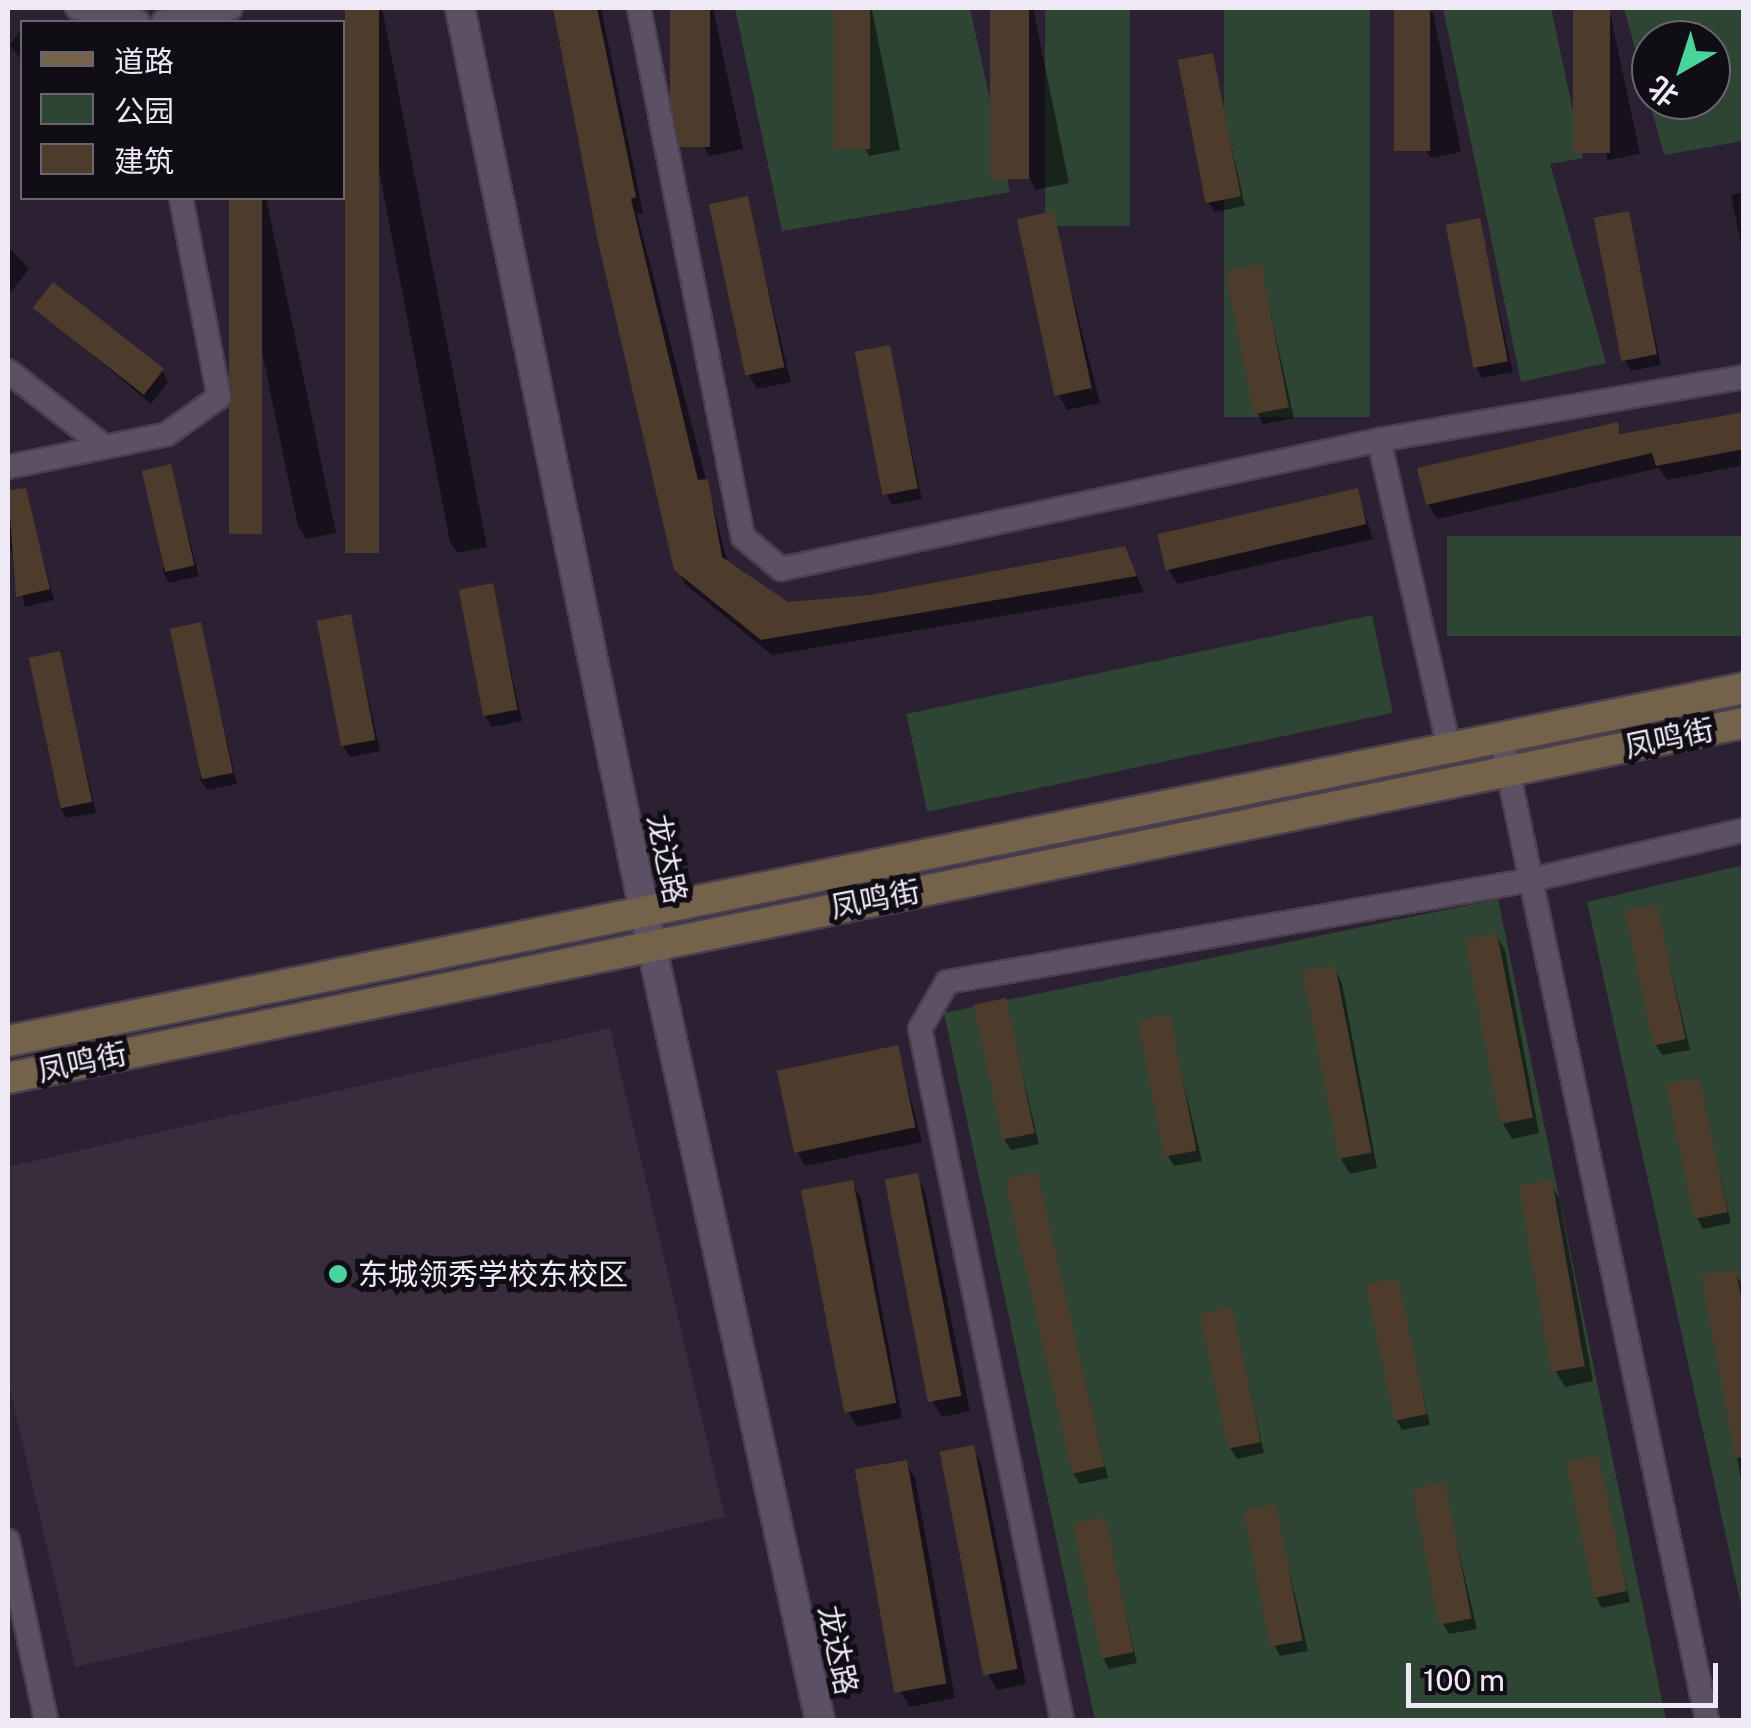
<!DOCTYPE html>
<meta charset="utf-8">
<style>
body{margin:0}
#map{position:relative;width:1751px;height:1728px;overflow:hidden;background:#2b2133;font-family:"Public Sans","Noto Sans SC",sans-serif}
div>[style]{position:absolute}
[style*='--x']{left:calc(var(--x)*1px);top:calc(var(--y)*1px);width:calc(var(--w)*1px);rotate:calc(var(--a)*1deg)}
.education>*{inset:0;background:#372d3c}
.green>*{inset:0;background:#2e4533;transform-origin:0 0}
.shadow>*{inset:0;background:#0007;transform-origin:0 0}
.building>*{inset:0;background:#4d3b2b;transform-origin:0 0}
.roads{filter:drop-shadow(2px 0 #493f4f) drop-shadow(-2px 0 #493f4f) drop-shadow(0 2px #493f4f) drop-shadow(0 -2px #493f4f)}
.minor>*{height:22px;margin:-11px;padding:0 11px;transform-origin:11px;border-radius:11px;background:#5b5064}
.tertiary>*{height:28px;margin:-14px;padding:0 14px;transform-origin:14px;border-radius:14px;background:#5b5064}
.secondary>*{height:30px;margin:-15px;padding:0 15px;transform-origin:15px;border-radius:15px;background:#74624a}
.dots>*{width:28px;height:28px;translate:-50% -50%;box-sizing:border-box;border:5px solid #110d15;border-radius:50%}
span{translate:-50% -50%;white-space:nowrap;text-align:center;line-height:1.15;-webkit-text-stroke:10px #110d15;paint-order:stroke}
.street-label{font-size:30px;color:#efe8f5}
.poi-label{font-size:30px;color:#efe8f5}
.left{translate:0 -50%;text-align:left}
.frame{position:absolute;inset:0;border:10px solid #efe8f5;pointer-events:none}
.legend{position:absolute;left:20px;top:20px;width:325px;height:180px;box-sizing:border-box;background:#110d15;border:2px solid #6a656f;margin:0;padding:12px 18px;list-style:none;font-size:30px;color:#efe8f5}
.legend li{display:flex;align-items:center;gap:20px;height:50px}
.legend b{width:50px;border:2px solid #6a656f}
.north{position:absolute;left:1631px;top:20px;width:100px;height:100px;box-sizing:border-box;background:#110d15;border:2px solid #6a656f;border-radius:50%;rotate:219deg;font-size:28px;font-weight:700;line-height:40px;text-align:center;color:#efe8f5}
.north::after{content:'';display:block;margin:auto;width:35px;height:45px;background:#49d49c;clip-path:polygon(50% 0,100% 100%,50% 72%,0 100%)}
.scale{position:absolute;left:1406px;top:1663px;width:312px;height:45px;box-sizing:border-box;border:5px solid #efe8f5;border-top:0;padding-left:12px;font-size:30px;line-height:35px;white-space:nowrap;color:#efe8f5;-webkit-text-stroke:8px #110d15;paint-order:stroke}
</style>
<div id="map">
<div class="education">
<div style="clip-path:polygon(610px 1028px,725px 1517px,75px 1667px,8px 1381px,8px 1167px)"></div>
</div>
<div class="green">
<div style="clip-path:polygon(735px 8px,970px 8px,1010px 192px,782px 231px)"></div>
<div style="left:1045px;top:8px;width:85px;height:218px"></div>
<div style="left:1224px;top:8px;width:146px;height:409px"></div>
<div style="clip-path:polygon(1443px 8px,1551px 8px,1583px 158px,1550px 164px,1606px 363px,1521px 382px)"></div>
<div style="clip-path:polygon(evenodd,1624px 8px,1743px 8px,1743px 141px,1664px 155px,1624px 8px,1711px 40px,1711px 100px,1651px 100px,1651px 40px,1711px 40px)"></div>
<div style="left:1743px;top:536px;width:100px;height:296px;rotate:90deg"></div>
<div style="left:1372px;top:615px;width:100px;height:476px;rotate:78deg"></div>
<div style="clip-path:polygon(1743px 865px,1743px 1614px,1587px 902px)"></div>
<div style="clip-path:polygon(1498px 899px,1666px 1720px,1095px 1720px,944px 1013px)"></div>
</div>
<div class="shadow">
<div style="clip-path:polygon(348px 8px,382px 8px,487px 547px,457px 553px,450px 542px)"></div>
<div style="clip-path:polygon(554px 8px,601px 8px,643px 213px,637px 214px,728px 564px,787px 604px,871px 597px,1124px 548px,1144px 592px,772px 655px,686px 585px,677px 569px,600px 236px)"></div>
<div style="clip-path:polygon(674px 8px,713px 8px,743px 149px,709px 156px,702px 143px)"></div>
<div style="clip-path:polygon(836px 8px,872px 10px,900px 150px,869px 156px,863px 145px)"></div>
<div style="clip-path:polygon(993px 8px,1033px 8px,1069px 183px,1036px 190px,1028px 175px)"></div>
<div style="clip-path:polygon(1397px 8px,1433px 12px,1461px 152px,1430px 158px,1424px 147px)"></div>
<div style="left:1609px;top:8px;width:149px;height:33px;rotate:78deg"></div>
<div style="clip-path:polygon(22px 28px,22px 61px,10px 45px)"></div>
<div style="clip-path:polygon(1211px 56px,1245px 206px,1215px 212px,1208px 202px)"></div>
<div style="clip-path:polygon(1744px 192px,1744px 260px,1731px 195px)"></div>
<div style="clip-path:polygon(230px 198px,266px 198px,336px 533px,306px 539px,298px 526px)"></div>
<div style="clip-path:polygon(746px 199px,791px 382px,757px 389px,748px 374px)"></div>
<div style="clip-path:polygon(1052px 214px,1100px 403px,1067px 410px,1059px 395px)"></div>
<div style="clip-path:polygon(1628px 214px,1661px 365px,1631px 371px,1624px 360px)"></div>
<div style="clip-path:polygon(1479px 221px,1513px 372px,1482px 378px,1476px 367px)"></div>
<div style="clip-path:polygon(8px 246px,29px 269px,11px 292px,8px 289px)"></div>
<div style="clip-path:polygon(1260px 267px,1294px 418px,1263px 424px,1257px 413px)"></div>
<div style="clip-path:polygon(36px 308px,162px 371px,168px 382px,151px 404px)"></div>
<div style="clip-path:polygon(889px 348px,922px 499px,892px 505px,886px 494px)"></div>
<div style="clip-path:polygon(1744px 415px,1744px 465px,1667px 480px,1659px 468px,1437px 519px,1428px 504px,1616px 425px,1623px 436px)"></div>
<div style="clip-path:polygon(170px 467px,199px 576px,169px 583px,163px 572px)"></div>
<div style="clip-path:polygon(1357px 490px,1373px 539px,1177px 584px,1168px 569px)"></div>
<div style="clip-path:polygon(25px 491px,54px 600px,25px 607px,8px 538px,8px 493px)"></div>
<div style="clip-path:polygon(492px 586px,522px 721px,492px 727px,485px 716px)"></div>
<div style="clip-path:polygon(350px 616px,380px 751px,350px 757px,343px 746px)"></div>
<div style="clip-path:polygon(200px 625px,237px 784px,207px 790px,200px 779px)"></div>
<div style="clip-path:polygon(59px 654px,96px 813px,66px 818px,60px 807px)"></div>
<div style="clip-path:polygon(1656px 906px,1690px 1050px,1662px 1055px,1655px 1044px)"></div>
<div style="clip-path:polygon(1496px 935px,1505px 950px,1539px 1133px,1512px 1139px,1503px 1124px)"></div>
<div style="clip-path:polygon(1334px 968px,1342px 983px,1377px 1168px,1350px 1174px,1341px 1159px)"></div>
<div style="clip-path:polygon(1005px 1001px,1039px 1144px,1011px 1150px,1004px 1139px)"></div>
<div style="clip-path:polygon(1168px 1017px,1202px 1161px,1174px 1166px,1168px 1156px)"></div>
<div style="clip-path:polygon(897px 1047px,922px 1142px,805px 1166px,797px 1151px)"></div>
<div style="clip-path:polygon(1697px 1079px,1731px 1223px,1703px 1229px,1697px 1218px)"></div>
<div style="clip-path:polygon(1036px 1174px,1108px 1478px,1080px 1484px,1073px 1473px)"></div>
<div style="clip-path:polygon(917px 1175px,925px 1191px,970px 1411px,942px 1417px,933px 1402px)"></div>
<div style="clip-path:polygon(852px 1183px,861px 1198px,902px 1418px,857px 1427px,848px 1412px)"></div>
<div style="clip-path:polygon(1550px 1183px,1559px 1198px,1593px 1381px,1565px 1387px,1556px 1372px)"></div>
<div style="clip-path:polygon(1735px 1272px,1744px 1289px,1743px 1490px,1704px 1277px)"></div>
<div style="clip-path:polygon(1396px 1281px,1430px 1425px,1402px 1430px,1396px 1419px)"></div>
<div style="clip-path:polygon(1231px 1310px,1264px 1453px,1237px 1459px,1230px 1448px)"></div>
<div style="clip-path:polygon(972px 1448px,981px 1463px,1026px 1684px,997px 1690px,988px 1674px)"></div>
<div style="clip-path:polygon(1596px 1458px,1630px 1602px,1602px 1608px,1596px 1597px)"></div>
<div style="clip-path:polygon(906px 1463px,915px 1478px,955px 1698px,910px 1707px,901px 1692px)"></div>
<div style="clip-path:polygon(1443px 1485px,1477px 1629px,1449px 1634px,1443px 1624px)"></div>
<div style="clip-path:polygon(1274px 1507px,1308px 1651px,1280px 1656px,1274px 1645px)"></div>
<div style="clip-path:polygon(1104px 1520px,1137px 1663px,1109px 1669px,1103px 1658px)"></div>
</div>
<div class="building">
<div style="left:345px;top:8px;width:34px;height:545px"></div>
<div style="clip-path:polygon(553px 8px,597px 8px,636px 197px,631px 199px,698px 480px,708px 479px,722px 557px,788px 602px,870px 595px,1125px 546px,1137px 576px,761px 640px,674px 570px,597px 237px)"></div>
<div style="left:670px;top:8px;width:40px;height:139px"></div>
<div style="left:834px;top:8px;width:36px;height:141px"></div>
<div style="left:990px;top:8px;width:39px;height:171px"></div>
<div style="left:1394px;top:8px;width:36px;height:143px"></div>
<div style="left:1573px;top:8px;width:37px;height:145px"></div>
<div style="left:1213px;top:53px;width:146px;height:36px;rotate:79deg"></div>
<div style="left:748px;top:196px;width:175px;height:40px;rotate:78deg"></div>
<div style="left:229px;top:198px;width:33px;height:336px"></div>
<div style="left:1054px;top:211px;width:181px;height:38px;rotate:78deg"></div>
<div style="left:1629px;top:211px;width:146px;height:36px;rotate:79deg"></div>
<div style="left:1480px;top:218px;width:146px;height:35px;rotate:79deg"></div>
<div style="left:1261px;top:264px;width:146px;height:36px;rotate:79deg"></div>
<div style="left:53px;top:282px;width:141px;height:33px;rotate:38deg"></div>
<div style="left:890px;top:345px;width:146px;height:36px;rotate:79deg"></div>
<div style="clip-path:polygon(1744px 412px,1744px 449px,1656px 466px,1652px 453px,1426px 505px,1417px 468px,1618px 422px,1620px 434px)"></div>
<div style="left:171px;top:464px;width:104px;height:30px;rotate:77deg"></div>
<div style="clip-path:polygon(26px 488px,50px 589px,16px 597px,8px 490px)"></div>
<div style="left:1358px;top:488px;width:37px;height:206px;rotate:77deg"></div>
<div style="left:493px;top:583px;width:129px;height:35px;rotate:79deg"></div>
<div style="left:351px;top:614px;width:128px;height:35px;rotate:79deg"></div>
<div style="left:201px;top:622px;width:154px;height:32px;rotate:78deg"></div>
<div style="left:60px;top:651px;width:154px;height:32px;rotate:78deg"></div>
<div style="left:1657px;top:904px;width:138px;height:33px;rotate:78deg"></div>
<div style="left:1497px;top:933px;width:188px;height:33px;rotate:79deg"></div>
<div style="left:1335px;top:965px;width:191px;height:33px;rotate:79deg"></div>
<div style="left:1006px;top:998px;width:138px;height:33px;rotate:78deg"></div>
<div style="left:1170px;top:1014px;width:139px;height:33px;rotate:79deg"></div>
<div style="left:898px;top:1045px;width:84px;height:124px;rotate:78deg"></div>
<div style="left:1699px;top:1077px;width:138px;height:34px;rotate:78deg"></div>
<div style="left:1037px;top:1172px;width:302px;height:33px;rotate:77deg"></div>
<div style="left:918px;top:1173px;width:227px;height:34px;rotate:79deg"></div>
<div style="left:853px;top:1180px;width:227px;height:53px;rotate:79deg"></div>
<div style="left:1552px;top:1180px;width:189px;height:34px;rotate:80deg"></div>
<div style="clip-path:polygon(1736px 1270px,1744px 1314px,1744px 1457px,1735px 1458px,1701px 1274px)"></div>
<div style="left:1398px;top:1278px;width:139px;height:33px;rotate:78deg"></div>
<div style="left:1232px;top:1307px;width:138px;height:33px;rotate:78deg"></div>
<div style="left:974px;top:1445px;width:228px;height:35px;rotate:79deg"></div>
<div style="left:1598px;top:1455px;width:139px;height:33px;rotate:78deg"></div>
<div style="left:907px;top:1460px;width:227px;height:53px;rotate:80deg"></div>
<div style="left:1445px;top:1482px;width:139px;height:33px;rotate:79deg"></div>
<div style="left:1276px;top:1504px;width:139px;height:33px;rotate:79deg"></div>
<div style="left:1105px;top:1517px;width:138px;height:33px;rotate:78deg"></div>
</div>
<div class="roads">
<div class="minor">
<div style="--x:77;--y:8;--w:63;--a:12.9"></div>
<div style="--x:639;--y:8;--w:539;--a:78.88"></div>
<div style="--x:743;--y:537;--w:50;--a:40.1"></div>
<div style="--x:781;--y:569;--w:612;--a:-12.17"></div>
<div style="--x:1379;--y:440;--w:316;--a:77.2"></div>
<div style="--x:163;--y:22;--w:69;--a:-11.6"></div>
<div style="--x:8;--y:371;--w:123;--a:38.1"></div>
<div style="--x:1379;--y:440;--w:370;--a:-9.8"></div>
<div style="--x:8;--y:467;--w:162;--a:-11.7"></div>
<div style="--x:167;--y:434;--w:64;--a:-35.4"></div>
<div style="--x:219;--y:397;--w:203;--a:-100.8"></div>
<div style="--x:1501;--y:737;--w:1004;--a:78.16"></div>
<div style="--x:8;--y:1541;--w:183;--a:78"></div>
<div style="--x:1062;--y:1720;--w:705;--a:-101.61"></div>
<div style="--x:920;--y:1029;--w:54;--a:-60.1"></div>
<div style="--x:947;--y:982;--w:593;--a:-9.91"></div>
<div style="--x:1531;--y:880;--w:219;--a:-13.2"></div>
</div>
<div class="tertiary">
<div style="--x:460;--y:8;--w:922;--a:78.48"></div>
<div style="--x:644;--y:911;--w:828;--a:77.73"></div>
</div>
<div class="secondary">
<div style="--x:8;--y:1041;--w:1772;--a:-11.49"></div>
<div style="--x:8;--y:1078;--w:1772;--a:-11.56"></div>
</div>
</div>
<div class="dots">
<div style="left:338px;top:1274px;background:#49d49c"></div>
</div>
<div class="street-label">
<span style="left:1669px;top:738px;rotate:-12deg">凤鸣街</span>
<span style="left:667px;top:859px;rotate:78deg">龙达路</span>
<span style="left:875px;top:899px;rotate:-11deg">凤鸣街</span>
<span style="left:82px;top:1062px;rotate:-12deg">凤鸣街</span>
<span style="left:838px;top:1650px;rotate:78deg">龙达路</span>
</div>
<div class="poi-label">
<span class="left" style="left:358px;top:1274px">东城领秀学校东校区</span>
</div>
<div class="frame"></div>
<ul class="legend">
<li><b style="height:12px;background:#74624a"></b>道路</li>
<li><b style="height:28px;background:#2e4533"></b>公园</li>
<li><b style="height:28px;background:#4d3b2b"></b>建筑</li>
</ul>
<div class="north">北</div>
<div class="scale">100 m</div>
</div>
